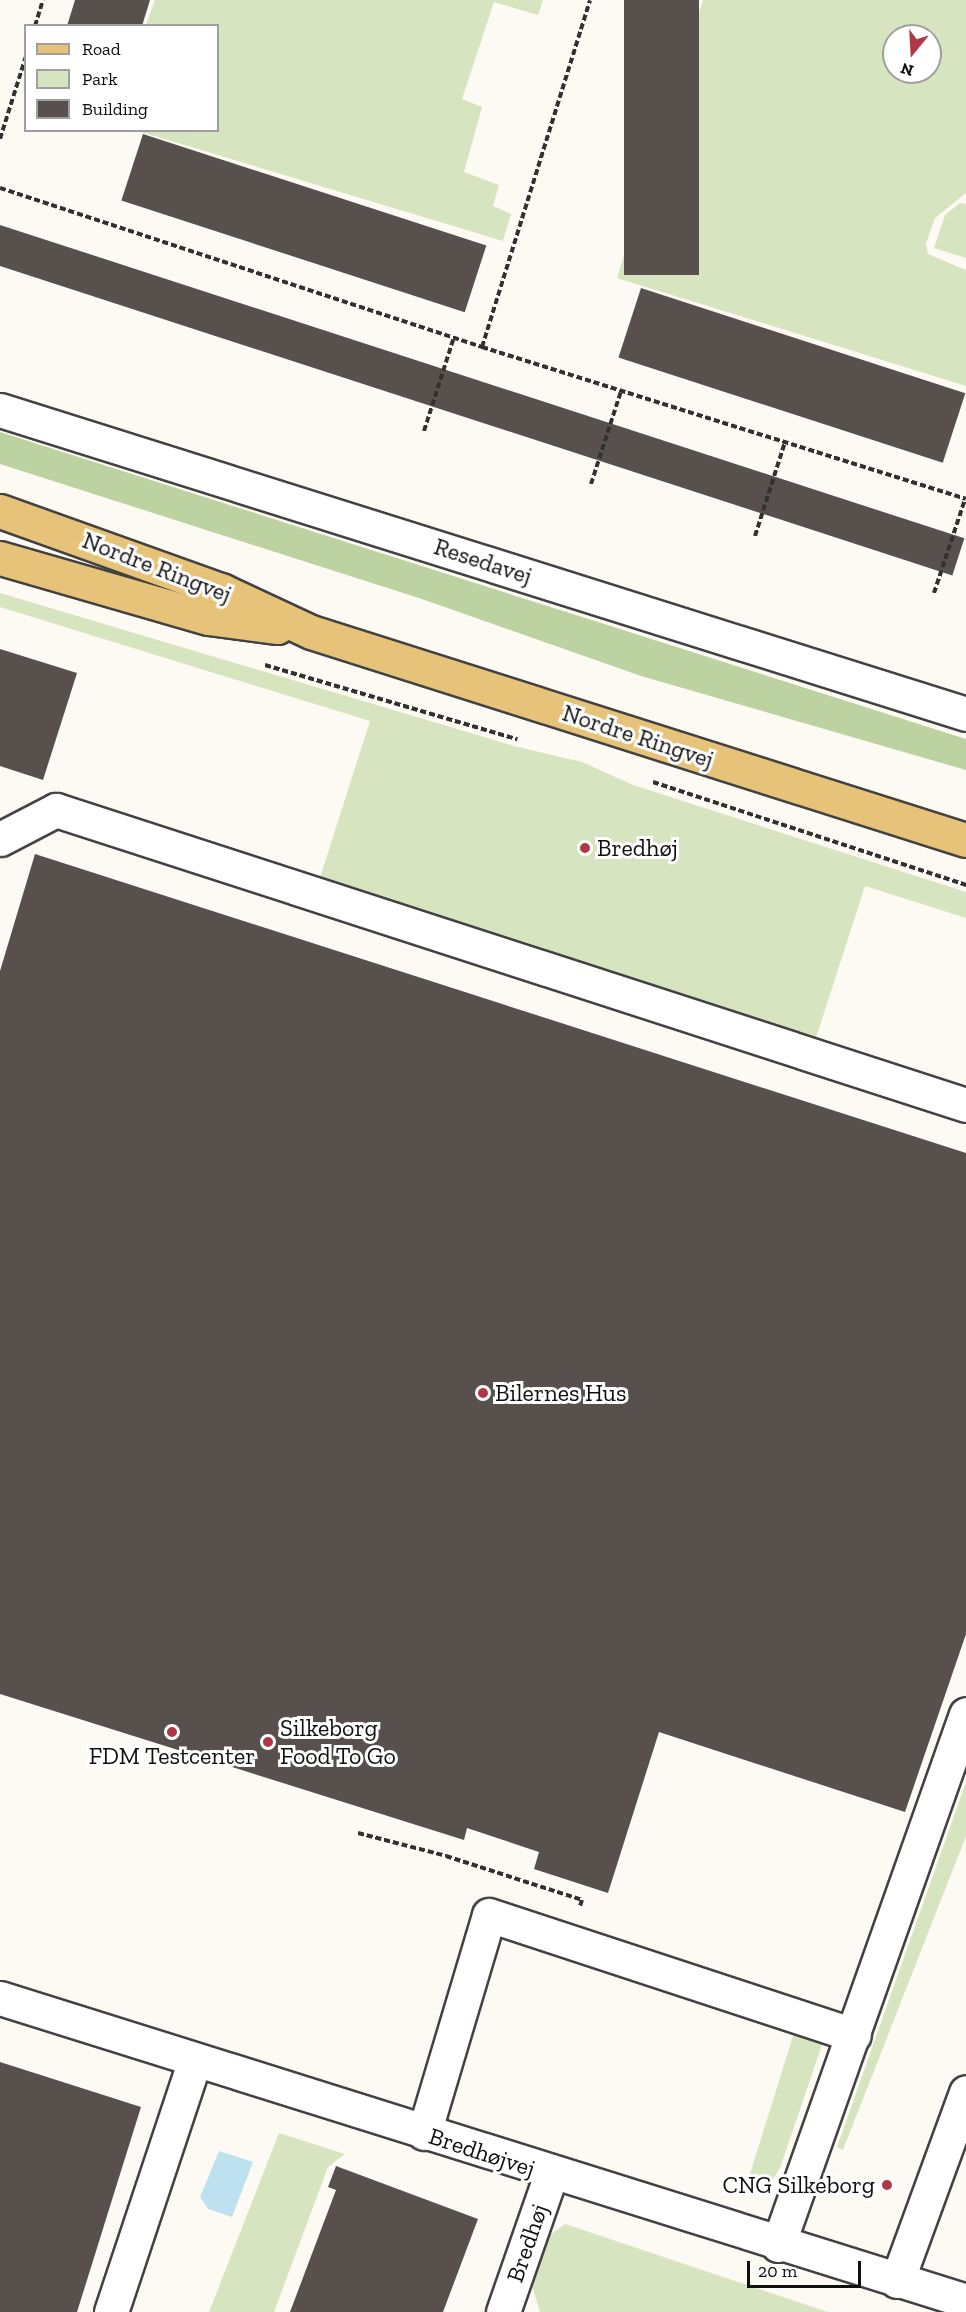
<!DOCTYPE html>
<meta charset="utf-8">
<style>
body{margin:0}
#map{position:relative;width:966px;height:2312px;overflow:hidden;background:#fdfaf3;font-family:"Zilla Slab",serif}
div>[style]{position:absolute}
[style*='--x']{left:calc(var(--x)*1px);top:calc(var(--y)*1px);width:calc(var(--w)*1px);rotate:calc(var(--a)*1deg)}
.green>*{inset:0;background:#d6e4c0}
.forest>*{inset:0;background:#bcd3a1}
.water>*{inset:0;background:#bde1ef}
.building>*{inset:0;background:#57504d;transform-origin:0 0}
.path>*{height:4px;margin-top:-2px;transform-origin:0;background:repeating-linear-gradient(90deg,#313131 0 6px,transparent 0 9px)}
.roads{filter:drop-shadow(2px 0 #424242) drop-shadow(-2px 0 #424242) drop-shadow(0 2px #424242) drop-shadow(0 -2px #424242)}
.minor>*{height:33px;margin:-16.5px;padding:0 16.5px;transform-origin:16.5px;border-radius:16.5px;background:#fff}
.major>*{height:33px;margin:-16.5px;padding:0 16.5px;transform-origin:16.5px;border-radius:16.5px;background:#e7c379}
.dots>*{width:16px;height:16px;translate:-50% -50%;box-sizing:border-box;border:3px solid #fff;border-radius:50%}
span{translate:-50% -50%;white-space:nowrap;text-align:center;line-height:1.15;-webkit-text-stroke:6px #fff;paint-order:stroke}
.street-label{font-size:24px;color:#0f0f0f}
.poi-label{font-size:24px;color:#0f0f0f}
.left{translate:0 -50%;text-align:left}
.right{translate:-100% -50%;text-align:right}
.legend{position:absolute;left:24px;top:24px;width:195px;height:108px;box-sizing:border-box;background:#fff;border:2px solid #9f9f9f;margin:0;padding:8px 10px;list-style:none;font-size:18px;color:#0f0f0f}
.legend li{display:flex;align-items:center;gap:12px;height:30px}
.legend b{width:30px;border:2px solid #9f9f9f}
.north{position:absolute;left:882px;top:24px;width:60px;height:60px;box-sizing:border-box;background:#fff;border:2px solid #9f9f9f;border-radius:50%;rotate:198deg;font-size:16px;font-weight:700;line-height:24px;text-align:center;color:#0f0f0f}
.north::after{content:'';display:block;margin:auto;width:21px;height:27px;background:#ae3848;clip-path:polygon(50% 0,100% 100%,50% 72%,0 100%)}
.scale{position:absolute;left:747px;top:2261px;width:114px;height:27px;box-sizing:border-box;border:3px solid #0f0f0f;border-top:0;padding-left:8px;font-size:18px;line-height:21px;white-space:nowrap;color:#0f0f0f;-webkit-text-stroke:4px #fff;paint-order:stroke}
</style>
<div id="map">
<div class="green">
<div style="clip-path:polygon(155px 0,543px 0,538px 15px,494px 2px,462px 99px,482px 107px,464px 172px,499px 185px,493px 206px,511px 214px,503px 241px,138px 131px,218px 130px,218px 26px,146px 25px)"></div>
<div style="clip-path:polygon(evenodd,703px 0,966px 0,966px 193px,935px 218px,926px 244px,928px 254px,966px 270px,966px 386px,617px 278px,703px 0,894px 36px,930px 36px,930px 72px,894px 72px,894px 36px)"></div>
<div style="clip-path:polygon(960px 203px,966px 204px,966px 258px,934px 248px,945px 215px)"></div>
<div style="clip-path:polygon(0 593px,514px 746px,582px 762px,633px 785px,966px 892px,966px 918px,865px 886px,814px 1044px,317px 887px,370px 721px,0 607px)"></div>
<div style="clip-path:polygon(966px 1782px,966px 1836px,843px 2150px,837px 2147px)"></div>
<div style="clip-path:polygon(794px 2033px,823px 2042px,780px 2168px,765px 2192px,745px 2190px)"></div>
<div style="clip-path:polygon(279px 2133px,345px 2154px,328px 2167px,274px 2312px,209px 2312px)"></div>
<div style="clip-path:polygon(565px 2224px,828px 2312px,540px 2312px,531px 2282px,550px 2235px)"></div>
</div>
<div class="forest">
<div style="clip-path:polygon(0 432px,966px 739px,966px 770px,641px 676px,422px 599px,0 464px)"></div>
</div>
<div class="water">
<div style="clip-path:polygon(219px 2151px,253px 2162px,232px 2217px,208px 2209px,200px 2197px)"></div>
</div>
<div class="building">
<div style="clip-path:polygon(75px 0,150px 0,142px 26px,67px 26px)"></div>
<div style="left:624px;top:0;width:75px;height:275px"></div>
<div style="left:143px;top:134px;width:361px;height:70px;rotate:18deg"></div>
<div style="left:0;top:225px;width:1014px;height:39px;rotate:18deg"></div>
<div style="left:641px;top:288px;width:341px;height:73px;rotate:18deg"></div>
<div style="clip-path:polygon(0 649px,77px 673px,43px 780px,0 766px)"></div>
<div style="clip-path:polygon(35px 854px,966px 1153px,966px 1634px,905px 1812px,659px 1732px,608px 1893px,534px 1869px,539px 1852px,467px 1828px,464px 1840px,0 1694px,0 971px)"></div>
<div style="clip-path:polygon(0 2062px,141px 2107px,77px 2312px,0 2312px)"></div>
<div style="clip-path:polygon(336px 2166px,478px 2219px,443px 2312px,290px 2312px,336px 2190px,328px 2187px)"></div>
</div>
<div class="path">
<div style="--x:35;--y:26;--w:27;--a:-73"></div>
<div style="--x:0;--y:139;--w:87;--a:-72.6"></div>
<div style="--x:0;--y:188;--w:508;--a:18.26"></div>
<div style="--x:482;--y:347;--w:507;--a:17.43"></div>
<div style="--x:482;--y:347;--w:363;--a:-72.7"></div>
<div style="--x:424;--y:431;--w:99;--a:-72.3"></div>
<div style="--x:591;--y:484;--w:98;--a:-72.1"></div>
<div style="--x:755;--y:536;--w:99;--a:-72.3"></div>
<div style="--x:934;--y:593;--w:99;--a:-71.7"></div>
<div style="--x:265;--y:665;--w:263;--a:16.4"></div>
<div style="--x:653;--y:782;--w:330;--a:18.2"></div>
<div style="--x:358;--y:1833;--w:91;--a:14.6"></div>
<div style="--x:446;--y:1856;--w:143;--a:17.9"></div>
<div style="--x:582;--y:1900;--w:6;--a:108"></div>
</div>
<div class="roads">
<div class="minor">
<div style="--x:0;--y:410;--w:1013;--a:17.47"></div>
<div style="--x:0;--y:839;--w:63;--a:-27.4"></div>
<div style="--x:56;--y:810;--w:957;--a:17.96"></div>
<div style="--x:0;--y:1998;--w:1012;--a:17.41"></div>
<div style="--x:424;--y:2133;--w:227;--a:-73.4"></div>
<div style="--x:489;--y:1915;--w:384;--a:18.2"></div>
<div style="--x:778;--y:2245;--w:563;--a:-70.5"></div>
<div style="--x:897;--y:2281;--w:201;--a:-69.9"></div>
<div style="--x:111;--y:2312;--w:263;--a:-71.6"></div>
<div style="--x:503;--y:2312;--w:146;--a:-70.8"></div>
</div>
<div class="major">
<div style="--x:0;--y:511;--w:235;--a:19.7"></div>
<div style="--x:221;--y:590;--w:99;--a:25"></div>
<div style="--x:311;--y:632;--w:687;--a:17.62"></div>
<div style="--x:0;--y:558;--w:216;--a:16.1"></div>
<div style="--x:208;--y:618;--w:70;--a:7.4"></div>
</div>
</div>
<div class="dots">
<div style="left:585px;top:848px;background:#ae3848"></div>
<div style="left:483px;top:1393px;background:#ae3848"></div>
<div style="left:172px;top:1732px;background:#ae3848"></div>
<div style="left:268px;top:1742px;background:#ae3848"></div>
<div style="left:887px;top:2185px;background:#ae3848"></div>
</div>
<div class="street-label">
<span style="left:483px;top:561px;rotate:18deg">Resedavej</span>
<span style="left:157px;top:567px;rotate:21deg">Nordre Ringvej</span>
<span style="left:638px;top:736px;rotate:18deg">Nordre Ringvej</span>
<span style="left:482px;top:2152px;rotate:18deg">Bredhøjvej</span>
<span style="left:527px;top:2243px;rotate:-71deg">Bredhøj</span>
</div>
<div class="poi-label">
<span class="left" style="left:597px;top:848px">Bredhøj</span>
<span class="left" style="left:495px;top:1393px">Bilernes Hus</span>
<span class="left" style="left:280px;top:1742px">Silkeborg<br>Food To Go</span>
<span style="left:172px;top:1756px">FDM Testcenter</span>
<span class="right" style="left:875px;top:2185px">CNG Silkeborg</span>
</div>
<ul class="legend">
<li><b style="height:8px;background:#e7c379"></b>Road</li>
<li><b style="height:16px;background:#d6e4c0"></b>Park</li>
<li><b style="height:16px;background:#57504d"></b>Building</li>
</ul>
<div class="north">N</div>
<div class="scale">20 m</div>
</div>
